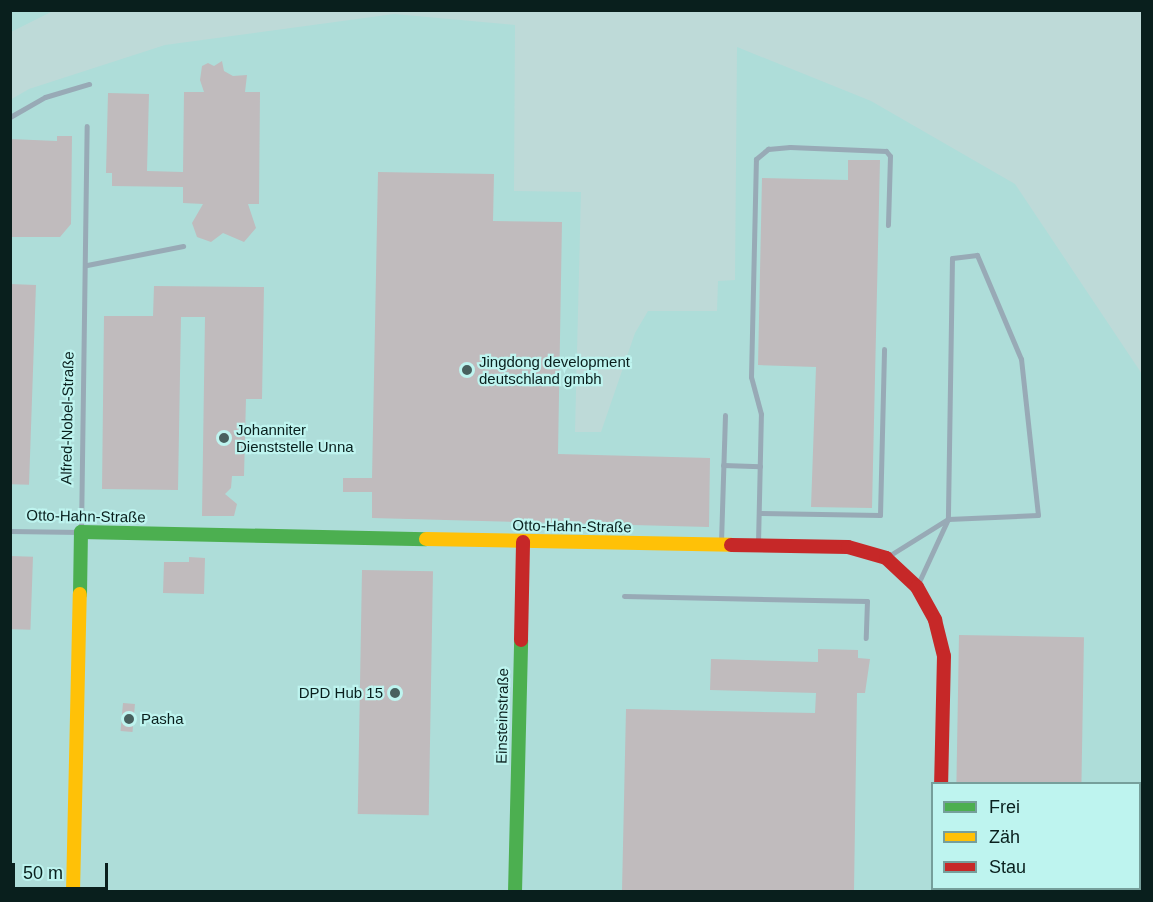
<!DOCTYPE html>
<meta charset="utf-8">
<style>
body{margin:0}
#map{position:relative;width:1153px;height:902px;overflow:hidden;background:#bedad8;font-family:Arial,sans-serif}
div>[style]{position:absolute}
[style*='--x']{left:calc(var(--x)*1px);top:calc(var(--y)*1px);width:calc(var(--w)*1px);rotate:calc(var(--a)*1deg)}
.built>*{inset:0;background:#aeddd9}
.building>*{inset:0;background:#c0bbbd;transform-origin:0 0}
.lane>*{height:5px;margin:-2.5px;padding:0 2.5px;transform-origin:2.5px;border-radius:2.5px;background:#98aab6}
.street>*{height:10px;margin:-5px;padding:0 5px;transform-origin:5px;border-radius:5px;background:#98aab6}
.fast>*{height:14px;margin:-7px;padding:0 7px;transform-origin:7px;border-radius:7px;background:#4caf50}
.slow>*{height:14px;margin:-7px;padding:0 7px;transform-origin:7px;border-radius:7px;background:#ffc107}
.jam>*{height:14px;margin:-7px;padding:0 7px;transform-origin:7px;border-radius:7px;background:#c62828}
.dots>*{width:16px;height:16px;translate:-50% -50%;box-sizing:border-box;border:3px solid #bef4ef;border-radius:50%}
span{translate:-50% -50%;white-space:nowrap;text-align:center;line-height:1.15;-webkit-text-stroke:4.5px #bef4ef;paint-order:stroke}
.poi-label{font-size:15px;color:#091f1d}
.left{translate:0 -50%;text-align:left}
.right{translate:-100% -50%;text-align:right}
.street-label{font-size:15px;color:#091f1d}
.frame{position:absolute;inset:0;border:12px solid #091f1d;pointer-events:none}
.legend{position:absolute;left:931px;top:782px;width:210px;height:108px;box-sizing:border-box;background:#bef4ef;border:2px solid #769f9b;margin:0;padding:8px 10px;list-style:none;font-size:18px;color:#091f1d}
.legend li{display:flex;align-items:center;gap:12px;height:30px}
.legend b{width:30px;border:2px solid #769f9b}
.scale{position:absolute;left:12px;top:863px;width:96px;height:27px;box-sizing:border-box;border:3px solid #091f1d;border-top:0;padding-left:8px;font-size:18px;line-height:21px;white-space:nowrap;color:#091f1d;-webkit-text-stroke:4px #bef4ef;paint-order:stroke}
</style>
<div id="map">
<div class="built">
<div style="clip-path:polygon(11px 10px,53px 10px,53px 11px,11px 32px)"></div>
<div style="clip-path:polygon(evenodd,394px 14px,515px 25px,514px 191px,581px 192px,575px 432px,601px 432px,635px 333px,648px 311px,717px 311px,718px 281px,735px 280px,737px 47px,871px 101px,1015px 184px,1142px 374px,1142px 891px,11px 891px,10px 100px,29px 89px,165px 45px,394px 14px,932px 784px,1140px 784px,1140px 888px,932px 888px,932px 784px)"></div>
</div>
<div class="building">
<div style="clip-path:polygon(222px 61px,224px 71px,233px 76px,247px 75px,245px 92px,260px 92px,259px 204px,248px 204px,256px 228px,244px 242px,223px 233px,211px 242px,197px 237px,192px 223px,203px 204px,183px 203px,183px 187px,112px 186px,112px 173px,106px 173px,108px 93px,149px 94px,147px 171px,183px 172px,184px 92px,204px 92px,200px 80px,202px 66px,208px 63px,214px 66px)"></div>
<div style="clip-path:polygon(57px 136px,72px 136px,71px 224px,60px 237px,10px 237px,10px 139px,57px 141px)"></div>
<div style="clip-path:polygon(848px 160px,880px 160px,872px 508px,811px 507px,816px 367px,758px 365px,762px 178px,848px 180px)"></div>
<div style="clip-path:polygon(378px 172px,494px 174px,493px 221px,562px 222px,558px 454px,710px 458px,709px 527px,372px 518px,372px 492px,343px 492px,343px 478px,372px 478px)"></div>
<div style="left:10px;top:284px;width:26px;height:200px;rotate:2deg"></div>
<div style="clip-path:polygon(154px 286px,264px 287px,262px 399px,246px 399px,244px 476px,232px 476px,231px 488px,225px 494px,237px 504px,234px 516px,202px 516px,205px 317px,181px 317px,178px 490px,102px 489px,104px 316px,153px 316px)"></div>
<div style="left:10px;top:556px;width:23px;height:73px;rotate:2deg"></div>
<div style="clip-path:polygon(189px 557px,205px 558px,204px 594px,163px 593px,164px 562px,189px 562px)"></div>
<div style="left:362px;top:570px;width:71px;height:244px;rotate:1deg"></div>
<div style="left:959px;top:635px;width:125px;height:148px;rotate:1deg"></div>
<div style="clip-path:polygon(818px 649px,858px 650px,858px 658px,870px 659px,865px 693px,857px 693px,854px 891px,622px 891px,626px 709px,815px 713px,816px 693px,710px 690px,711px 659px,818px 662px)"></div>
<div style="left:123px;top:703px;width:12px;height:28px;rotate:5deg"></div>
</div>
<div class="lane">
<div style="--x:10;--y:117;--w:40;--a:-29.7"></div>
<div style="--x:45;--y:97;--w:46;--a:-16.5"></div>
<div style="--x:87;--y:265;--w:98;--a:-11.2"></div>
<div style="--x:723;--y:465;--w:37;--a:2"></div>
<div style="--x:760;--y:513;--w:120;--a:1"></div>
<div style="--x:880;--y:515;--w:166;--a:-88.6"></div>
<div style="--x:10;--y:531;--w:71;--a:0.8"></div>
<div style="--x:81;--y:532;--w:406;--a:-89.2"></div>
<div style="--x:721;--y:542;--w:127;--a:-88.2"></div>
<div style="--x:758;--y:543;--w:129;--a:-88.7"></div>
<div style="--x:761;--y:414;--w:38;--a:-105"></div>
<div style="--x:751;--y:377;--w:218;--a:-88.7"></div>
<div style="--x:756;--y:159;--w:16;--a:-40"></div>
<div style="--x:768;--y:149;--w:22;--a:-5"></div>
<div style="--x:790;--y:147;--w:96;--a:2.4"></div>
<div style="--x:886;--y:151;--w:6;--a:51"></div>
<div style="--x:890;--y:156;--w:69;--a:91.7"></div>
<div style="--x:887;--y:557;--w:72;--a:-31.9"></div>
<div style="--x:948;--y:519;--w:90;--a:-2.5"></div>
<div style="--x:1038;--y:515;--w:157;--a:-96.2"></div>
<div style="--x:1021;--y:359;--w:113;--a:-112.9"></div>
<div style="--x:977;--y:255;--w:25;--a:173"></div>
<div style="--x:952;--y:258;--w:261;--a:90.9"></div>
<div style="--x:948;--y:519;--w:74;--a:114.8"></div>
<div style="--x:624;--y:596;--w:243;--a:1.2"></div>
<div style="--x:867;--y:601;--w:37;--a:92"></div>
</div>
<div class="street">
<div style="--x:939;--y:892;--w:4;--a:-90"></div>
</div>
<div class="fast">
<div style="--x:80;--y:594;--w:62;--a:-89.1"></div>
<div style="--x:81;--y:532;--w:345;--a:1.2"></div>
<div style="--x:515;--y:892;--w:252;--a:-88.6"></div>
</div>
<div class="slow">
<div style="--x:426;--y:539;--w:305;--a:1.1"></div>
<div style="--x:73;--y:892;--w:298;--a:-88.7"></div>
</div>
<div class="jam">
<div style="--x:731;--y:545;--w:117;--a:1"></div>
<div style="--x:848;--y:547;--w:40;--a:16"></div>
<div style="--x:886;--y:558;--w:42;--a:43.1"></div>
<div style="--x:917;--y:587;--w:38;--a:61"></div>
<div style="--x:935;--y:620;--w:37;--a:76"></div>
<div style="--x:944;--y:656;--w:128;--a:91.3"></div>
<div style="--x:521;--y:640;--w:98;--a:-88.8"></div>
</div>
<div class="dots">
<div style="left:467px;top:370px;background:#48605e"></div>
<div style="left:224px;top:438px;background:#48605e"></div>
<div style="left:395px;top:693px;background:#48605e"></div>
<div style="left:129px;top:719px;background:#48605e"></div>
</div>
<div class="poi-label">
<span class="left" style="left:479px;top:370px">Jingdong development<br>deutschland gmbh</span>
<span class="left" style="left:236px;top:438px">Johanniter<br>Dienststelle Unna</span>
<span class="right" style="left:383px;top:693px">DPD Hub 15</span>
<span class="left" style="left:141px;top:719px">Pasha</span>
</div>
<div class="street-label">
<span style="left:67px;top:418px;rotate:-89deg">Alfred-Nobel-Straße</span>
<span style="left:86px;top:516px;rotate:1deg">Otto-Hahn-Straße</span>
<span style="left:572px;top:526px;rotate:1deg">Otto-Hahn-Straße</span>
<span style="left:502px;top:716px;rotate:-89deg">Einsteinstraße</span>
</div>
<div class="frame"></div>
<ul class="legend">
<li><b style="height:8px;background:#4caf50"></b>Frei</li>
<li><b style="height:8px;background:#ffc107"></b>Zäh</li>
<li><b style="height:8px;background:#c62828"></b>Stau</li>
</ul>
<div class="scale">50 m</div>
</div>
